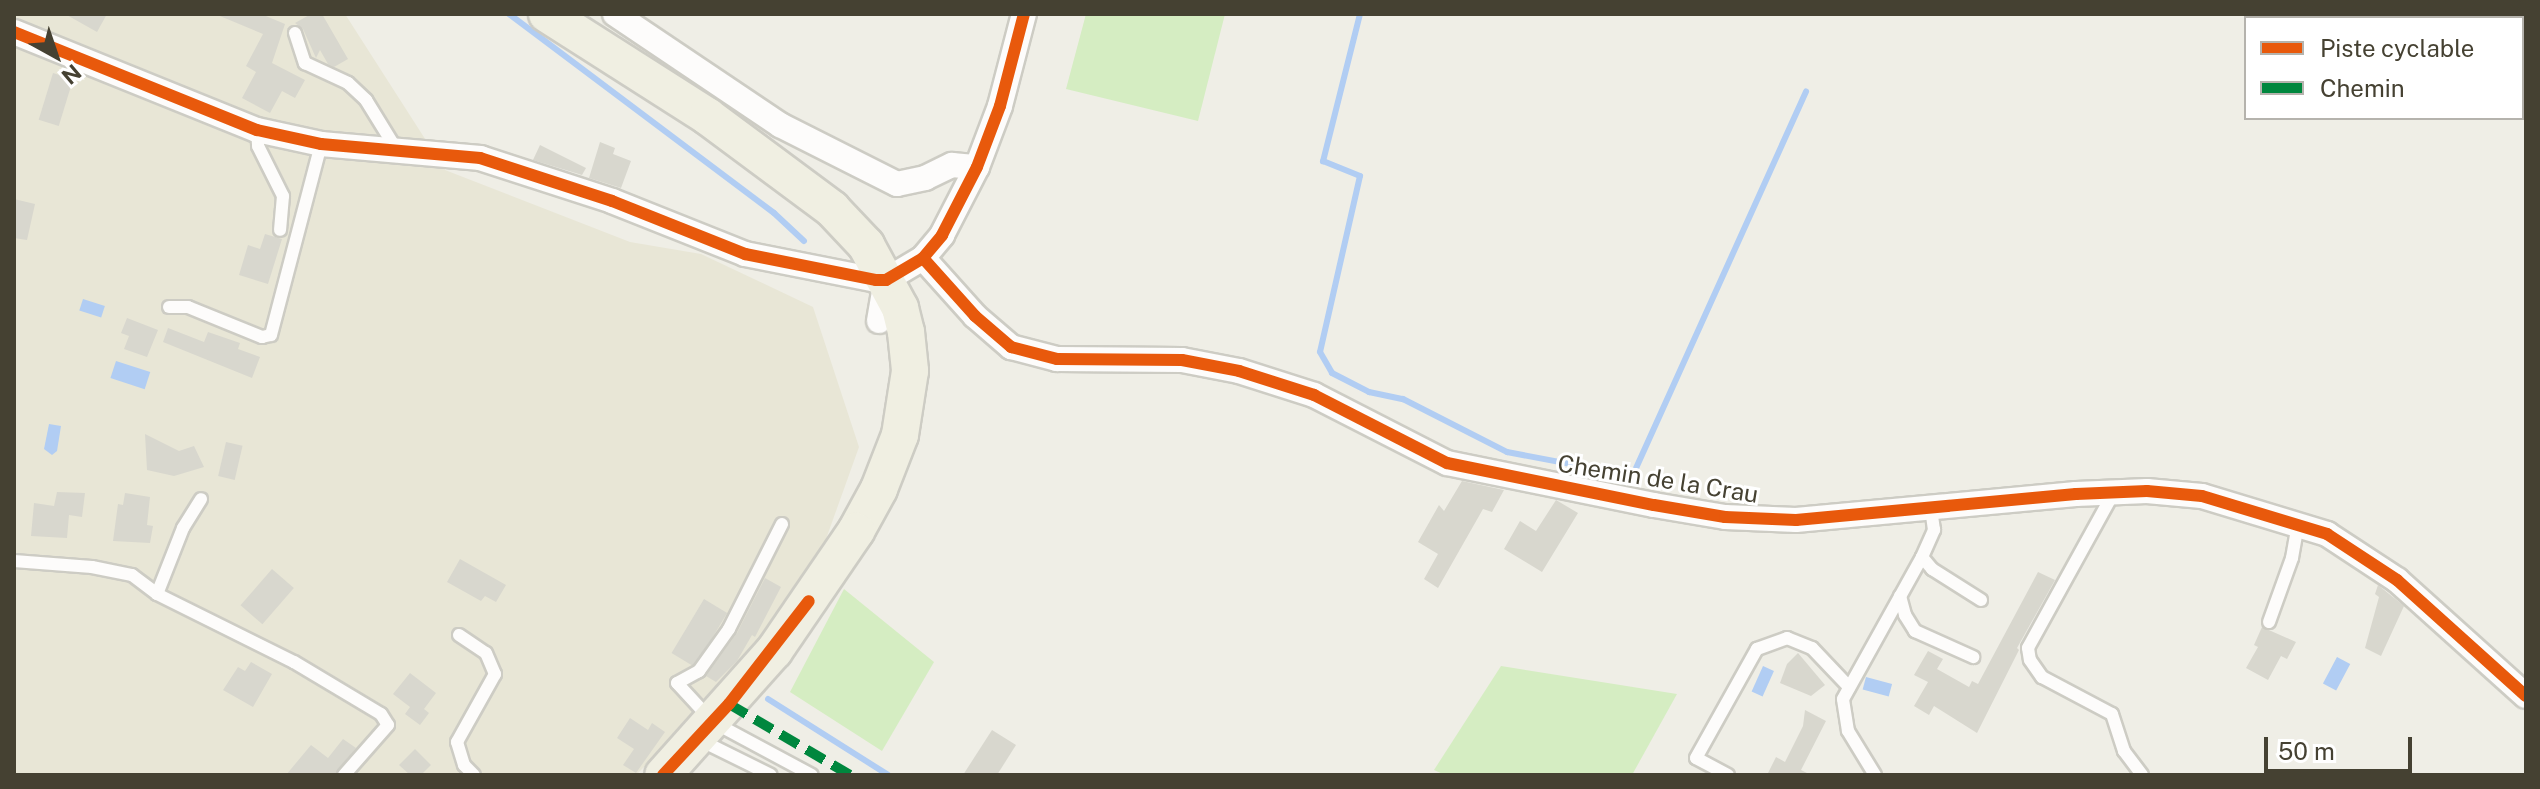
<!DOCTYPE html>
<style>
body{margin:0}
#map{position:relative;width:2540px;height:789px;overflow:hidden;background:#efeee6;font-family:"Public Sans",sans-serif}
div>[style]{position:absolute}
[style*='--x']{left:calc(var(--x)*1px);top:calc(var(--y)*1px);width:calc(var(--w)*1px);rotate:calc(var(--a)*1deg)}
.residential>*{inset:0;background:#e8e6d6}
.green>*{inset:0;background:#d5edc2}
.water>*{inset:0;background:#b1cdf3;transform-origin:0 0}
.stream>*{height:6px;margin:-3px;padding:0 3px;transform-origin:3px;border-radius:3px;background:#b1cdf3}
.building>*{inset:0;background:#d8d7ce;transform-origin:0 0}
.roads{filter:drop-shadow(2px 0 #cdccc4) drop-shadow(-2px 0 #cdccc4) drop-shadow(0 2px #cdccc4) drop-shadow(0 -2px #cdccc4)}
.lane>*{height:12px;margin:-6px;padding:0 6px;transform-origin:6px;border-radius:6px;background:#fdfcfb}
.street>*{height:24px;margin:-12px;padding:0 12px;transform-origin:12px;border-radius:12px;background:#fdfcfb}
.primary>*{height:36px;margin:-18px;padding:0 18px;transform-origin:18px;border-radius:18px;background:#f0efe2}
.quiet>*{height:10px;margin-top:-5px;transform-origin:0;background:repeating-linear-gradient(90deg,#00873e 0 20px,transparent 0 30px)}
.cycleway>*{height:12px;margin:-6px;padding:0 6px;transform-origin:6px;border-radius:6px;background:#e8590c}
span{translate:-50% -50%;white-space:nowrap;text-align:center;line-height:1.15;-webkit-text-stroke:6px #fff;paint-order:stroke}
.street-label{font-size:24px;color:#454132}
.frame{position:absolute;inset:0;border:16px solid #454132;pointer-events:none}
.legend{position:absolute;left:2244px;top:16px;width:280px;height:104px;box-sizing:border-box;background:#fff;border:2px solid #b5b3ad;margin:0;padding:10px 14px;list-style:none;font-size:24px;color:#454132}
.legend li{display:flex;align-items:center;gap:16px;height:40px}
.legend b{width:40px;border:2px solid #b5b3ad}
.north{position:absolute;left:16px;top:16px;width:80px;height:80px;-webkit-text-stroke:6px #fff;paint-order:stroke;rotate:140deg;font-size:22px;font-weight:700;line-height:32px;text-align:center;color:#454132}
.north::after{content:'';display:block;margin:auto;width:28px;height:36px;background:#454132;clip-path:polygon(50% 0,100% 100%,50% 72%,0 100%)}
.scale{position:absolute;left:2264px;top:737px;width:148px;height:36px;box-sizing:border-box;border:4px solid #454132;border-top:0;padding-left:10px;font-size:24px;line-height:28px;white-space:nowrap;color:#454132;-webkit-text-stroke:6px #fff;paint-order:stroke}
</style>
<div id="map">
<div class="residential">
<div style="clip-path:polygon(14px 14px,345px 14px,445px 170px,630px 242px,701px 254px,813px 307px,859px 447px,826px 539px,760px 661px,686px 725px,636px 775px,14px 775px)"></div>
</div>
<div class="green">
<div style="clip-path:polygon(1086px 14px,1225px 14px,1198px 121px,1066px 89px)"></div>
<div style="clip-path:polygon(844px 589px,934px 662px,882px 751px,790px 692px)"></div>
<div style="clip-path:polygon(1501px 666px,1677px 694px,1632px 775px,1445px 775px,1434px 770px)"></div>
</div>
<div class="water">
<div style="left:83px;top:299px;width:23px;height:12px;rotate:18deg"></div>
<div style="left:116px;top:361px;width:36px;height:18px;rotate:18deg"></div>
<div style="clip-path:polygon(49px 424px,61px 426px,57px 451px,52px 455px,44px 449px)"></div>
<div style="left:2337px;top:657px;width:15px;height:30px;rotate:28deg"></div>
<div style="left:1763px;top:666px;width:12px;height:28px;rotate:24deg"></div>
<div style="left:1866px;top:677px;width:27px;height:13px;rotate:15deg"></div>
</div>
<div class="stream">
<div style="--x:509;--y:14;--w:331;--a:36.9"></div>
<div style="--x:774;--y:213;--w:41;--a:43"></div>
<div style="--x:1360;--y:14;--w:152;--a:104.1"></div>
<div style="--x:1323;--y:161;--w:40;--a:22"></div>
<div style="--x:1360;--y:176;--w:180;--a:102.8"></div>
<div style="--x:1320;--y:352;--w:24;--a:60"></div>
<div style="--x:1332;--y:373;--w:42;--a:27.2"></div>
<div style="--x:1369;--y:392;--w:35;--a:12"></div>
<div style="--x:1403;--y:399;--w:117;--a:27"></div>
<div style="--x:1507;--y:452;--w:92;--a:10.7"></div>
<div style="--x:1632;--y:477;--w:423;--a:-65.7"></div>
<div style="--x:768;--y:699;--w:142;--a:32.3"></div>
</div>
<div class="building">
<div style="clip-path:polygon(65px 14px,107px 14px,97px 32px)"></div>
<div style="clip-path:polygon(215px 14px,261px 14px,285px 24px,272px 63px,305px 80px,295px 98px,282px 91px,270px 113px,242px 98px,256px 72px,246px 66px,263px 34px)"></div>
<div style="clip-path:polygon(311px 14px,322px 14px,348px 59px,334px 67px,328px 64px,320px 50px,316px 58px,303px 29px,295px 23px)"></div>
<div style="left:53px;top:73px;width:21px;height:49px;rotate:17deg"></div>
<div style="clip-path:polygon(600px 142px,615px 148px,613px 154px,631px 161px,621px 188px,589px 178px)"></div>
<div style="clip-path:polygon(540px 145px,586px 168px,582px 175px,533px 160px)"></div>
<div style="clip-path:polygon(14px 199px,35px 204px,27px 240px,14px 238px)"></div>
<div style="clip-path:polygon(265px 234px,282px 239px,268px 284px,239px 275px,248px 245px,260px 249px)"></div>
<div style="clip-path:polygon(127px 318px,158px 330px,147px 357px,124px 349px,129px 336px,121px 333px)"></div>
<div style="clip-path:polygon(168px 328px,204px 342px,208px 332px,240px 343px,238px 349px,260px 357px,252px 378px,163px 342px)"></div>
<div style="clip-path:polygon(145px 434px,179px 451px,194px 446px,204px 467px,174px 476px,147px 470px)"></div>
<div style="left:226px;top:442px;width:17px;height:35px;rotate:13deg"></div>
<div style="clip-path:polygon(1462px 481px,1504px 490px,1492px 512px,1483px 509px,1438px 588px,1424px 579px,1438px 554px,1418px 542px,1439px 505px,1444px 511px)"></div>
<div style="clip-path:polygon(57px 492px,85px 493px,82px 517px,69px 515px,67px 538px,31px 536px,34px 503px,54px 506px)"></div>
<div style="clip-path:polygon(125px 493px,150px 497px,147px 525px,153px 526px,150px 543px,113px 541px,118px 504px,123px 505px)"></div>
<div style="clip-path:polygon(1556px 500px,1578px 513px,1542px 572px,1504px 549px,1520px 521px,1536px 531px)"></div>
<div style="clip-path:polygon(460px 559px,506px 585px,496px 602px,485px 596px,481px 601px,447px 582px)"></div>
<div style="left:272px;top:569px;width:29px;height:48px;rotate:41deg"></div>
<div style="clip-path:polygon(2038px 572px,2055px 580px,2017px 648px,2019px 650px,1977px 733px,1934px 706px,1929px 715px,1914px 706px,1928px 682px,1914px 675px,1928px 651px,1943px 659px,1937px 669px,1969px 687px,1972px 681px,1978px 684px)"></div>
<div style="clip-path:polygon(765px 578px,781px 587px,755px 637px,752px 635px,737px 661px,716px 682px,706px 676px,737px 633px)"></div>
<div style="clip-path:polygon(2378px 585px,2404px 606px,2381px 656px,2365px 648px,2379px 597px,2375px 594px)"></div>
<div style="left:704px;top:599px;width:27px;height:63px;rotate:31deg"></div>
<div style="clip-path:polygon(2262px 627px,2296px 642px,2287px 659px,2281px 656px,2268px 680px,2246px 668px,2258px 647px,2254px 645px)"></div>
<div style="clip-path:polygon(1798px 653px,1825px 685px,1811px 696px,1780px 683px,1787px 664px)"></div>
<div style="clip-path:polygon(251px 662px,272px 674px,253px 707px,223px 690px,238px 667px,245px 671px)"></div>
<div style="clip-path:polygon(410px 673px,436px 693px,424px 709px,429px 713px,420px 725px,405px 714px,410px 707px,393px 694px)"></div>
<div style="clip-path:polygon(1805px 710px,1826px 721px,1801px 770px,1811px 775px,1767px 775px,1776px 757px,1785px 762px,1803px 726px)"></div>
<div style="clip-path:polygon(630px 718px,648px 730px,652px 723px,665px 732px,636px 773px,623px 765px,634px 749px,617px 738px)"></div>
<div style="clip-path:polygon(992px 730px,1016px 745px,997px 775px,963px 775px)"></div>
<div style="clip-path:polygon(343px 739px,356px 748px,335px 775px,286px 775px,311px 745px,328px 758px)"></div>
<div style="clip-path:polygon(415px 749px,431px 765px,421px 775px,410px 775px,399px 765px)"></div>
</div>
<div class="roads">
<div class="lane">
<div style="--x:295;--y:33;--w:32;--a:72"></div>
<div style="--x:305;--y:63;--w:47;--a:24.9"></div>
<div style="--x:348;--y:83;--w:25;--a:43"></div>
<div style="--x:366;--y:100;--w:61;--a:58.4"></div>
<div style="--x:257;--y:130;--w:16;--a:86"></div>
<div style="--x:258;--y:146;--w:56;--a:63.4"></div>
<div style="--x:283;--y:196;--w:34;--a:95"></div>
<div style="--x:169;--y:307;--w:19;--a:0"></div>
<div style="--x:188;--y:307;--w:80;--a:22.1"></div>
<div style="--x:262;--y:337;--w:9;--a:-13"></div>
<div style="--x:271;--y:335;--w:197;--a:-75.3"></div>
<div style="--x:2114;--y:492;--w:178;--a:118.9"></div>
<div style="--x:2028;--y:648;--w:12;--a:81"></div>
<div style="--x:2030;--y:660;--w:21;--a:55"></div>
<div style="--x:2042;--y:677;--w:79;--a:27.9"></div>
<div style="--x:2112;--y:714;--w:39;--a:72"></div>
<div style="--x:2124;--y:751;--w:30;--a:53"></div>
<div style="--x:782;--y:524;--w:118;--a:116.8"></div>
<div style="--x:729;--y:629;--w:52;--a:125.5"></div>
<div style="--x:699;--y:671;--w:25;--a:151"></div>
<div style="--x:677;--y:683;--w:53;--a:47.3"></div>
<div style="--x:713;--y:722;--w:112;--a:28.2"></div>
<div style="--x:1922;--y:557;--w:16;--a:50"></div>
<div style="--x:1932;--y:569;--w:58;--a:32.3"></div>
<div style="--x:14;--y:561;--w:78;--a:4.4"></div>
<div style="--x:92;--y:567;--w:41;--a:11.3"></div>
<div style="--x:132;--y:575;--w:31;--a:37"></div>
<div style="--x:157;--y:594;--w:153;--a:26.4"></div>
<div style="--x:294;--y:662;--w:101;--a:30.9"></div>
<div style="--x:381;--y:714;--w:13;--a:58"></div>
<div style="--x:388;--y:725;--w:67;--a:131.3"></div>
<div style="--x:157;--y:594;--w:71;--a:-68.5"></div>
<div style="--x:183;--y:528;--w:34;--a:-58"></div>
<div style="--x:1900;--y:596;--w:20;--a:75"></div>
<div style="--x:1905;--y:615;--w:19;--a:58"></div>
<div style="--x:1915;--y:631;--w:64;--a:24.1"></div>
<div style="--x:2269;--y:622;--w:68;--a:-70.2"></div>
<div style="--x:2292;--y:558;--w:34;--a:-80"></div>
<div style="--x:459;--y:635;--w:32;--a:34"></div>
<div style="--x:486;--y:653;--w:23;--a:67"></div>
<div style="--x:495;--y:674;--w:78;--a:119.2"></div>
<div style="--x:457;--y:742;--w:24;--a:73"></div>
<div style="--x:464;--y:765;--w:14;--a:45"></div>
<div style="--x:698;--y:739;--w:81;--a:26.3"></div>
<div style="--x:1728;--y:775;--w:36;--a:-152"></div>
<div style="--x:1696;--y:758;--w:125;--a:-60.8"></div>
<div style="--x:1757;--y:649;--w:32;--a:-20"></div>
<div style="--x:1787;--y:638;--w:27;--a:22"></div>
<div style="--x:1812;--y:648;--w:54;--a:46.5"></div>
<div style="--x:1875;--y:775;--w:52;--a:-121.5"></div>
<div style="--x:1848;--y:731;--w:32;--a:-99"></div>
<div style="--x:1843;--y:699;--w:162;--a:-60.9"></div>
<div style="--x:1922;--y:557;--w:30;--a:-66"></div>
<div style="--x:1934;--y:530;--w:22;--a:-98"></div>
</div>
<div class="street">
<div style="--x:615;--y:14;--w:199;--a:33.9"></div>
<div style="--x:780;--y:125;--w:131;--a:26.8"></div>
<div style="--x:897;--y:184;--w:29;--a:-12"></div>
<div style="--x:925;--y:178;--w:30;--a:-26"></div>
<div style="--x:952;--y:165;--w:25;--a:5"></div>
<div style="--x:14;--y:32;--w:262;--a:22"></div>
<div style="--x:257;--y:130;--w:66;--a:12.3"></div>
<div style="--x:321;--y:144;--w:160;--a:5"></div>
<div style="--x:480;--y:158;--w:139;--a:18"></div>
<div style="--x:612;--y:201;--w:143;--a:21.7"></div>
<div style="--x:745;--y:254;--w:134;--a:11.2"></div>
<div style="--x:876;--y:280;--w:10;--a:0"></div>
<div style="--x:886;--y:280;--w:43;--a:-30.7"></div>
<div style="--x:923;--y:258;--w:30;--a:-50"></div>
<div style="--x:942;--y:235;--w:76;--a:-62.8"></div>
<div style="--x:977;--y:167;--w:65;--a:-69.3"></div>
<div style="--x:1000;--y:106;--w:95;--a:-75.4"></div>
<div style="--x:923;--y:258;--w:78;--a:48.1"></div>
<div style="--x:975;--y:316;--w:48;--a:40.7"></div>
<div style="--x:1011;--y:347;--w:48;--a:14.6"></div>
<div style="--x:1057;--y:359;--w:125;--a:0.5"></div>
<div style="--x:1182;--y:360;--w:58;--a:10.9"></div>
<div style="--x:1239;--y:371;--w:79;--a:17.7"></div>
<div style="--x:1314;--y:395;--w:149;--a:27.1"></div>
<div style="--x:1447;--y:463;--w:211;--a:11.5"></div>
<div style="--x:1654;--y:505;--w:72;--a:9.6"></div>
<div style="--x:1725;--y:517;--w:71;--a:2.4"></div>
<div style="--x:1796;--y:520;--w:281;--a:-5.3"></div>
<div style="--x:2076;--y:494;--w:71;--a:-2.4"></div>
<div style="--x:2147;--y:491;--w:55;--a:5.2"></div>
<div style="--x:2202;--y:496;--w:131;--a:16.9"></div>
<div style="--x:2327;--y:534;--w:84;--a:33.3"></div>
<div style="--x:2397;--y:580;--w:173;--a:42"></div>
<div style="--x:879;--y:321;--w:42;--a:-80.3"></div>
</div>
<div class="primary">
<div style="--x:547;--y:14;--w:190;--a:32.5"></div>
<div style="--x:707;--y:116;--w:156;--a:36.6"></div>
<div style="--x:832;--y:209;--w:50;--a:46.6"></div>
<div style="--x:866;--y:245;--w:72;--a:61.6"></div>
<div style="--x:900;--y:308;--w:25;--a:76"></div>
<div style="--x:906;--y:332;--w:39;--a:84"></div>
<div style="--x:910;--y:371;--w:65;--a:98.9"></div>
<div style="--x:900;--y:435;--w:58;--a:111.3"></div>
<div style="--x:879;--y:489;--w:48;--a:118.7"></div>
<div style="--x:856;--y:531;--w:145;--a:124.3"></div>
<div style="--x:774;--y:651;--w:166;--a:131.8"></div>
</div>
</div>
<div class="quiet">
<div style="--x:729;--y:704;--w:140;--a:30.4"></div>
</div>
<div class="cycleway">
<div style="--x:14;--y:32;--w:262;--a:22"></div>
<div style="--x:257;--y:130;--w:66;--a:12.3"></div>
<div style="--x:321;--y:144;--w:160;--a:5"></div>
<div style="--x:480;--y:158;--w:139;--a:18"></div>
<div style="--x:612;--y:201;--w:143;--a:21.7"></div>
<div style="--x:745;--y:254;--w:134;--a:11.2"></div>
<div style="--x:876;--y:280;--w:10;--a:0"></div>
<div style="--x:886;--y:280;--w:43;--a:-30.7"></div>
<div style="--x:923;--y:258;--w:30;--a:-50"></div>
<div style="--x:942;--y:235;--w:76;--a:-62.8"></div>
<div style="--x:977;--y:167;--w:65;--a:-69.3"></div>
<div style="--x:1000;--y:106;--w:95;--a:-75.4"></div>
<div style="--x:923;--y:258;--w:78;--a:48.1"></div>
<div style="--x:975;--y:316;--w:48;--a:40.7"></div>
<div style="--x:1011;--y:347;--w:48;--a:14.6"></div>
<div style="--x:1057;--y:359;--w:125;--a:0.5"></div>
<div style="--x:1182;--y:360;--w:58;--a:10.9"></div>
<div style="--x:1239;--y:371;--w:79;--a:17.7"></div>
<div style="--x:1314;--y:395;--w:149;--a:27.1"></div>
<div style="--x:1447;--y:463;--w:211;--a:11.5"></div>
<div style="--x:1654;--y:505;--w:72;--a:9.6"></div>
<div style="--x:1725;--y:517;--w:71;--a:2.4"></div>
<div style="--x:1796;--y:520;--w:281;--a:-5.3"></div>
<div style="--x:2076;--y:494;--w:71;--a:-2.4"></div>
<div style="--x:2147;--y:491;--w:55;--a:5.2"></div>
<div style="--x:2202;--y:496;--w:131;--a:16.9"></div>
<div style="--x:2327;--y:534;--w:84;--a:33.3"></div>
<div style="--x:2397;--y:580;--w:173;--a:42"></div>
<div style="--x:663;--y:775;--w:97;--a:-47.1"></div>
<div style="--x:729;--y:704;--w:130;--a:-52.2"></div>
</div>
<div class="street-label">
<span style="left:1658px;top:479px;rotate:9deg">Chemin de la Crau</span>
</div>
<div class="frame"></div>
<ul class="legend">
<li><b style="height:10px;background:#e8590c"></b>Piste cyclable</li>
<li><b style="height:10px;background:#00873e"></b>Chemin</li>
</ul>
<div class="north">N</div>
<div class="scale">50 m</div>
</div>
